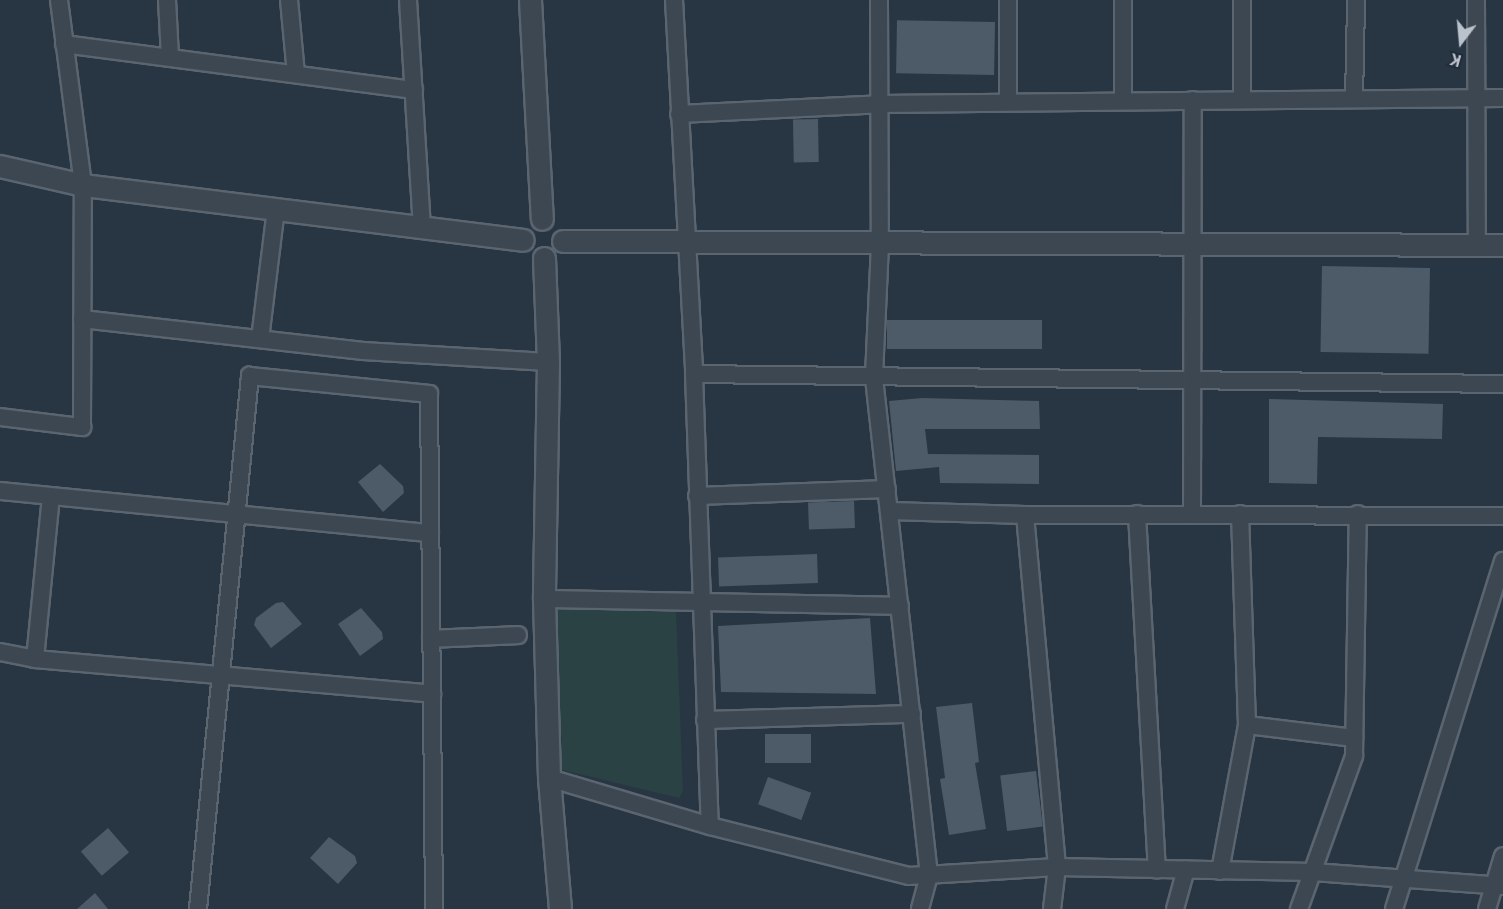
<!DOCTYPE html>
<style>
body{margin:0}
#map{position:relative;width:1503px;height:909px;overflow:hidden;background:#283543;font-family:Roboto,sans-serif}
div>[style]{position:absolute}
[style*='--x']{left:calc(var(--x)*1px);top:calc(var(--y)*1px);width:calc(var(--w)*1px);rotate:calc(var(--a)*1deg)}
.green>*{inset:0;background:#2a4244}
.building>*{inset:0;background:#4d5b68;transform-origin:0 0}
.roads{filter:drop-shadow(2px 0 #5b6570) drop-shadow(-2px 0 #5b6570) drop-shadow(0 2px #5b6570) drop-shadow(0 -2px #5b6570)}
.minor>*{height:16px;margin:-8px;padding:0 8px;transform-origin:8px;border-radius:8px;background:#3d4752}
.tertiary>*{height:21px;margin:-10.5px;padding:0 10.5px;transform-origin:10.5px;border-radius:10.5px;background:#3d4752}
span{translate:-50% -50%;white-space:nowrap;text-align:center;line-height:1.15;-webkit-text-stroke:6px #212c38;paint-order:stroke}
.north{position:absolute;left:1431px;top:12px;width:60px;height:60px;-webkit-text-stroke:4px #212c38;paint-order:stroke;rotate:196deg;font-size:16px;font-weight:700;line-height:24px;text-align:center;color:#bac2cc}
.north::after{content:'';display:block;margin:auto;width:21px;height:27px;background:#bac2cc;clip-path:polygon(50% 0,100% 100%,50% 72%,0 100%)}
</style>
<div id="map">
<div class="green">
<div style="clip-path:polygon(553px 608px,676px 612px,683px 791px,679px 798px,558px 769px,562px 737px,554px 730px)"></div>
</div>
<div class="building">
<div style="left:995px;top:22px;width:53px;height:98px;rotate:91deg"></div>
<div style="left:818px;top:119px;width:43px;height:25px;rotate:89deg"></div>
<div style="left:1322px;top:266px;width:108px;height:86px;rotate:1deg"></div>
<div style="left:1042px;top:320px;width:29px;height:155px;rotate:90deg"></div>
<div style="clip-path:polygon(922px 398px,1039px 401px,1040px 429px,925px 429px,928px 454px,1039px 455px,1039px 484px,940px 483px,939px 467px,896px 471px,889px 401px)"></div>
<div style="clip-path:polygon(1269px 399px,1443px 404px,1442px 439px,1318px 437px,1317px 484px,1269px 483px)"></div>
<div style="clip-path:polygon(380px 464px,403px 486px,404px 493px,383px 512px,358px 482px)"></div>
<div style="left:854px;top:501px;width:27px;height:46px;rotate:88deg"></div>
<div style="left:817px;top:554px;width:29px;height:99px;rotate:88deg"></div>
<div style="clip-path:polygon(283px 602px,302px 624px,271px 648px,254px 625px,256px 618px,276px 603px)"></div>
<div style="clip-path:polygon(361px 608px,382px 632px,383px 639px,360px 656px,338px 624px)"></div>
<div style="clip-path:polygon(870px 618px,876px 694px,721px 692px,718px 626px)"></div>
<div style="clip-path:polygon(972px 703px,979px 762px,975px 763px,986px 829px,949px 835px,940px 779px,945px 778px,936px 707px)"></div>
<div style="left:811px;top:734px;width:29px;height:46px;rotate:90deg"></div>
<div style="left:1036px;top:771px;width:56px;height:36px;rotate:83deg"></div>
<div style="left:768px;top:777px;width:46px;height:29px;rotate:20deg"></div>
<div style="left:108px;top:828px;width:32px;height:36px;rotate:49deg"></div>
<div style="clip-path:polygon(329px 837px,355px 856px,357px 863px,338px 884px,310px 858px)"></div>
<div style="clip-path:polygon(95px 893px,108px 909px,77px 909px)"></div>
</div>
<div class="roads">
<div class="minor">
<div style="--x:167;--y:0;--w:58;--a:87"></div>
<div style="--x:289;--y:0;--w:74;--a:84.6"></div>
<div style="--x:408;--y:0;--w:227;--a:86.5"></div>
<div style="--x:674;--y:0;--w:375;--a:86.9"></div>
<div style="--x:694;--y:374;--w:452;--a:88"></div>
<div style="--x:879;--y:0;--w:244;--a:89.8"></div>
<div style="--x:880;--y:244;--w:134;--a:92.6"></div>
<div style="--x:874;--y:378;--w:500;--a:83.69"></div>
<div style="--x:929;--y:875;--w:35;--a:105"></div>
<div style="--x:1476;--y:0;--w:244;--a:89.8"></div>
<div style="--x:64;--y:44;--w:353;--a:7.5"></div>
<div style="--x:1242;--y:99;--w:99;--a:-90"></div>
<div style="--x:1354;--y:99;--w:99;--a:-88.8"></div>
<div style="--x:1123;--y:101;--w:101;--a:-90"></div>
<div style="--x:1008;--y:102;--w:102;--a:-90"></div>
<div style="--x:679;--y:114;--w:201;--a:-2.8"></div>
<div style="--x:880;--y:104;--w:623;--a:-0.55"></div>
<div style="--x:82;--y:319;--w:283;--a:6.5"></div>
<div style="--x:363;--y:351;--w:185;--a:3.4"></div>
<div style="--x:260;--y:339;--w:131;--a:-83"></div>
<div style="--x:694;--y:374;--w:809;--a:0.71"></div>
<div style="--x:0;--y:417;--w:83;--a:7"></div>
<div style="--x:82;--y:427;--w:242;--a:-89.8"></div>
<div style="--x:83;--y:185;--w:187;--a:-97.4"></div>
<div style="--x:0;--y:491;--w:432;--a:5.6"></div>
<div style="--x:697;--y:496;--w:190;--a:-2.1"></div>
<div style="--x:890;--y:511;--w:135;--a:1.7"></div>
<div style="--x:1025;--y:515;--w:478;--a:0.1"></div>
<div style="--x:1137;--y:514;--w:356;--a:86.8"></div>
<div style="--x:1192;--y:514;--w:414;--a:-89.9"></div>
<div style="--x:1025;--y:515;--w:353;--a:84.8"></div>
<div style="--x:1057;--y:867;--w:42;--a:96.8"></div>
<div style="--x:544;--y:599;--w:356;--a:1.1"></div>
<div style="--x:431;--y:639;--w:87;--a:-2.6"></div>
<div style="--x:0;--y:652;--w:36;--a:11"></div>
<div style="--x:35;--y:659;--w:399;--a:5"></div>
<div style="--x:35;--y:659;--w:163;--a:-84.4"></div>
<div style="--x:705;--y:720;--w:207;--a:-1.7"></div>
<div style="--x:1247;--y:725;--w:108;--a:6.9"></div>
<div style="--x:549;--y:778;--w:168;--a:16.6"></div>
<div style="--x:710;--y:826;--w:205;--a:14.1"></div>
<div style="--x:909;--y:876;--w:148;--a:-3.5"></div>
<div style="--x:1057;--y:867;--w:256;--a:1.1"></div>
<div style="--x:1313;--y:872;--w:191;--a:4.2"></div>
<div style="--x:1220;--y:871;--w:148;--a:-79.5"></div>
<div style="--x:1247;--y:725;--w:211;--a:-91.9"></div>
<div style="--x:198;--y:909;--w:536;--a:-84.43"></div>
<div style="--x:250;--y:376;--w:180;--a:5.7"></div>
<div style="--x:429;--y:394;--w:515;--a:89.44"></div>
<div style="--x:1175;--y:909;--w:41;--a:-74.6"></div>
<div style="--x:1299;--y:909;--w:163;--a:-70.2"></div>
<div style="--x:1354;--y:756;--w:242;--a:-89.1"></div>
<div style="--x:1394;--y:909;--w:365;--a:-72.6"></div>
<div style="--x:1487;--y:909;--w:55;--a:-73.2"></div>
</div>
<div class="tertiary">
<div style="--x:530;--y:0;--w:219;--a:86.9"></div>
<div style="--x:0;--y:166;--w:85;--a:12.9"></div>
<div style="--x:83;--y:185;--w:443;--a:7.1"></div>
<div style="--x:563;--y:241;--w:940;--a:0.24"></div>
<div style="--x:544;--y:258;--w:104;--a:87.8"></div>
<div style="--x:548;--y:362;--w:237;--a:91"></div>
<div style="--x:544;--y:599;--w:179;--a:88.4"></div>
<div style="--x:549;--y:778;--w:131;--a:85.2"></div>
</div>
</div>
<div class="north">K</div>
</div>
